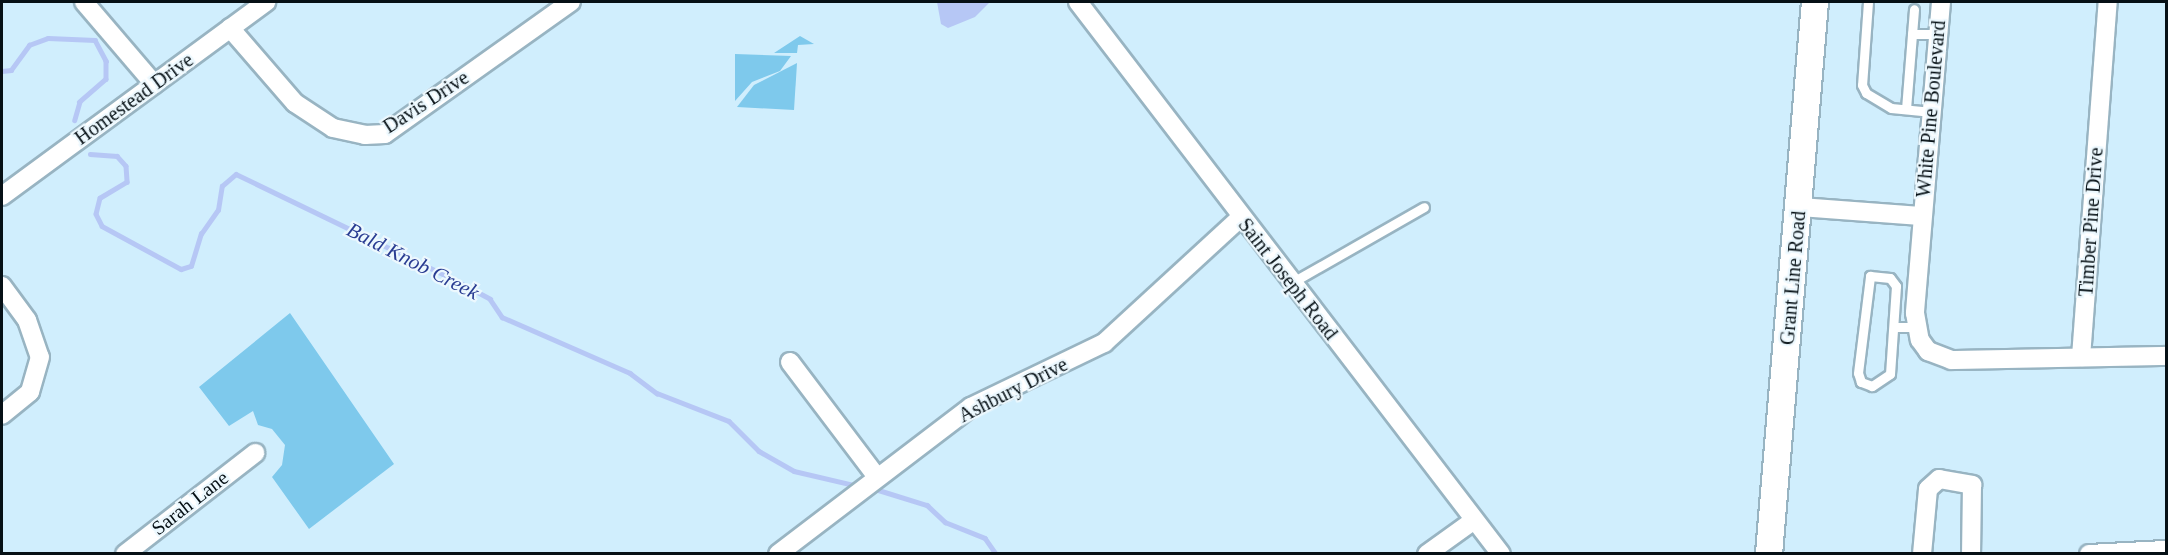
<!DOCTYPE html>
<style>
body{margin:0}
#map{position:relative;width:2168px;height:555px;overflow:hidden;background:#d0eefd;font-family:"Times New Roman",serif}
div>[style]{position:absolute}
[style*='--x']{left:calc(var(--x)*1px);top:calc(var(--y)*1px);width:calc(var(--w)*1px);rotate:calc(var(--a)*1deg)}
.green>*{inset:0;background:#7ec9ec}
.water>*{inset:0;background:#b6c7f5}
.stream>*{height:4.5px;margin:-2.25px;padding:0 2.25px;transform-origin:2.25px;border-radius:2.25px;background:#b6c7f5}
.roads{filter:drop-shadow(2px 0 #98b4c2) drop-shadow(-2px 0 #98b4c2) drop-shadow(0 2px #98b4c2) drop-shadow(0 -2px #98b4c2)}
.lane>*{height:9px;margin:-4.5px;padding:0 4.5px;transform-origin:4.5px;border-radius:4.5px;background:#fff}
.street>*{height:18px;margin:-9px;padding:0 9px;transform-origin:9px;border-radius:9px;background:#fff}
.secondary>*{height:26px;margin:-13px;padding:0 13px;transform-origin:13px;border-radius:13px;background:#fff}
span{translate:-50% -50%;white-space:nowrap;text-align:center;line-height:1.15;-webkit-text-stroke:4.5px #ecf8fe;paint-order:stroke}
.street-label{font-size:20px;color:#061015}
.water-label{font-size:21px;color:#293c92;font-style:italic}
.frame{position:absolute;inset:0;border:3px solid #061015;pointer-events:none}
</style>
<div id="map">
<div class="green">
<div style="clip-path:polygon(800px 36px,814px 44px,798px 45px,797px 53px,774px 53px)"></div>
<div style="clip-path:polygon(735px 54px,791px 56px,780px 71px,752px 82px,735px 101px)"></div>
<div style="clip-path:polygon(797px 63px,794px 110px,737px 107px,754px 85px)"></div>
<div style="clip-path:polygon(290px 313px,394px 464px,309px 529px,272px 477px,282px 465px,285px 445px,272px 429px,258px 425px,253px 411px,229px 426px,199px 387px)"></div>
</div>
<div class="water">
<div style="clip-path:polygon(937px 2px,990px 2px,975px 17px,948px 28px,941px 24px)"></div>
</div>
<div class="stream">
<div style="--x:2;--y:71;--w:9;--a:-6"></div>
<div style="--x:11;--y:70;--w:31;--a:-54"></div>
<div style="--x:29;--y:45;--w:20;--a:-20"></div>
<div style="--x:48;--y:38;--w:47;--a:2.4"></div>
<div style="--x:95;--y:40;--w:24;--a:62"></div>
<div style="--x:106;--y:61;--w:18;--a:90"></div>
<div style="--x:106;--y:79;--w:35;--a:139"></div>
<div style="--x:80;--y:102;--w:19;--a:106"></div>
<div style="--x:90;--y:154;--w:27;--a:4"></div>
<div style="--x:117;--y:156;--w:13;--a:48"></div>
<div style="--x:126;--y:166;--w:16;--a:86"></div>
<div style="--x:127;--y:182;--w:31;--a:149"></div>
<div style="--x:100;--y:198;--w:16;--a:104"></div>
<div style="--x:96;--y:214;--w:13;--a:63"></div>
<div style="--x:102;--y:226;--w:90;--a:28.6"></div>
<div style="--x:181;--y:269;--w:10;--a:-17"></div>
<div style="--x:191;--y:266;--w:34;--a:-73"></div>
<div style="--x:201;--y:234;--w:29;--a:-55"></div>
<div style="--x:218;--y:210;--w:24;--a:-81"></div>
<div style="--x:222;--y:186;--w:18;--a:-41"></div>
<div style="--x:236;--y:174;--w:243;--a:25.8"></div>
<div style="--x:455;--y:280;--w:40;--a:28"></div>
<div style="--x:490;--y:299;--w:22;--a:56"></div>
<div style="--x:502;--y:317;--w:140;--a:23.6"></div>
<div style="--x:630;--y:373;--w:34;--a:37"></div>
<div style="--x:657;--y:393;--w:77;--a:21.3"></div>
<div style="--x:729;--y:421;--w:42;--a:45"></div>
<div style="--x:759;--y:451;--w:40;--a:29.7"></div>
<div style="--x:794;--y:471;--w:66;--a:13.2"></div>
<div style="--x:872;--y:488;--w:58;--a:17.2"></div>
<div style="--x:927;--y:505;--w:25;--a:43"></div>
<div style="--x:945;--y:522;--w:43;--a:21.8"></div>
<div style="--x:985;--y:538;--w:19;--a:55"></div>
</div>
<div class="roads">
<div class="lane">
<div style="--x:1868;--y:2;--w:83;--a:94.1"></div>
<div style="--x:1862;--y:85;--w:9;--a:63"></div>
<div style="--x:1866;--y:93;--w:29;--a:31"></div>
<div style="--x:1891;--y:108;--w:41;--a:5.6"></div>
<div style="--x:1912;--y:34;--w:26;--a:0"></div>
<div style="--x:1906;--y:109;--w:100;--a:-85.4"></div>
<div style="--x:1870;--y:276;--w:20;--a:6"></div>
<div style="--x:1890;--y:278;--w:10;--a:53"></div>
<div style="--x:1896;--y:286;--w:88;--a:93.9"></div>
<div style="--x:1890;--y:374;--w:22;--a:146"></div>
<div style="--x:1872;--y:386;--w:12;--a:-160"></div>
<div style="--x:1861;--y:382;--w:9;--a:-108"></div>
<div style="--x:1858;--y:373;--w:98;--a:-82.9"></div>
<div style="--x:1291;--y:283;--w:153;--a:-29.7"></div>
<div style="--x:1894;--y:327;--w:22;--a:0"></div>
</div>
<div class="street">
<div style="--x:84;--y:2;--w:108;--a:49.5"></div>
<div style="--x:1078;--y:2;--w:695;--a:52.54"></div>
<div style="--x:1941;--y:2;--w:312;--a:94.8"></div>
<div style="--x:1915;--y:313;--w:27;--a:80"></div>
<div style="--x:1920;--y:340;--w:14;--a:54"></div>
<div style="--x:1928;--y:351;--w:25;--a:21"></div>
<div style="--x:1951;--y:360;--w:215;--a:-1.1"></div>
<div style="--x:230;--y:28;--w:99;--a:49.1"></div>
<div style="--x:295;--y:103;--w:45;--a:33.3"></div>
<div style="--x:333;--y:128;--w:33;--a:12"></div>
<div style="--x:365;--y:135;--w:20;--a:-3"></div>
<div style="--x:385;--y:134;--w:228;--a:-35.4"></div>
<div style="--x:2;--y:196;--w:328;--a:-36.3"></div>
<div style="--x:1799;--y:207;--w:123;--a:4.2"></div>
<div style="--x:2;--y:286;--w:42;--a:53.7"></div>
<div style="--x:27;--y:320;--w:39;--a:71"></div>
<div style="--x:40;--y:357;--w:36;--a:106"></div>
<div style="--x:30;--y:392;--w:36;--a:141"></div>
<div style="--x:2081;--y:357;--w:356;--a:-85.7"></div>
<div style="--x:790;--y:362;--w:144;--a:52.9"></div>
<div style="--x:125;--y:554;--w:165;--a:-37.8"></div>
<div style="--x:778;--y:554;--w:243;--a:-37.3"></div>
<div style="--x:971;--y:407;--w:148;--a:-25.7"></div>
<div style="--x:1104;--y:343;--w:186;--a:-42.6"></div>
<div style="--x:1427;--y:554;--w:57;--a:-35.7"></div>
<div style="--x:1922;--y:554;--w:65;--a:-84.7"></div>
<div style="--x:1928;--y:489;--w:15;--a:-42"></div>
<div style="--x:1939;--y:479;--w:34;--a:10"></div>
<div style="--x:1972;--y:485;--w:69;--a:90.8"></div>
<div style="--x:2089;--y:554;--w:77;--a:-3"></div>
</div>
<div class="secondary">
<div style="--x:1769;--y:554;--w:554;--a:-85.24"></div>
</div>
</div>
<div class="street-label">
<span style="left:134px;top:99px;rotate:-36deg">Homestead Drive</span>
<span style="left:426px;top:102px;rotate:-33deg">Davis Drive</span>
<span style="left:1931px;top:109px;rotate:-85deg">White Pine Boulevard</span>
<span style="left:2091px;top:222px;rotate:-86deg">Timber Pine Drive</span>
<span style="left:1793px;top:278px;rotate:-85deg">Grant Line Road</span>
<span style="left:1288px;top:279px;rotate:52deg">Saint Joseph Road</span>
<span style="left:1013px;top:390px;rotate:-27deg">Ashbury Drive</span>
<span style="left:190px;top:503px;rotate:-38deg">Sarah Lane</span>
</div>
<div class="water-label">
<span style="left:413px;top:261px;rotate:27deg">Bald Knob Creek</span>
</div>
<div class="frame"></div>
</div>
